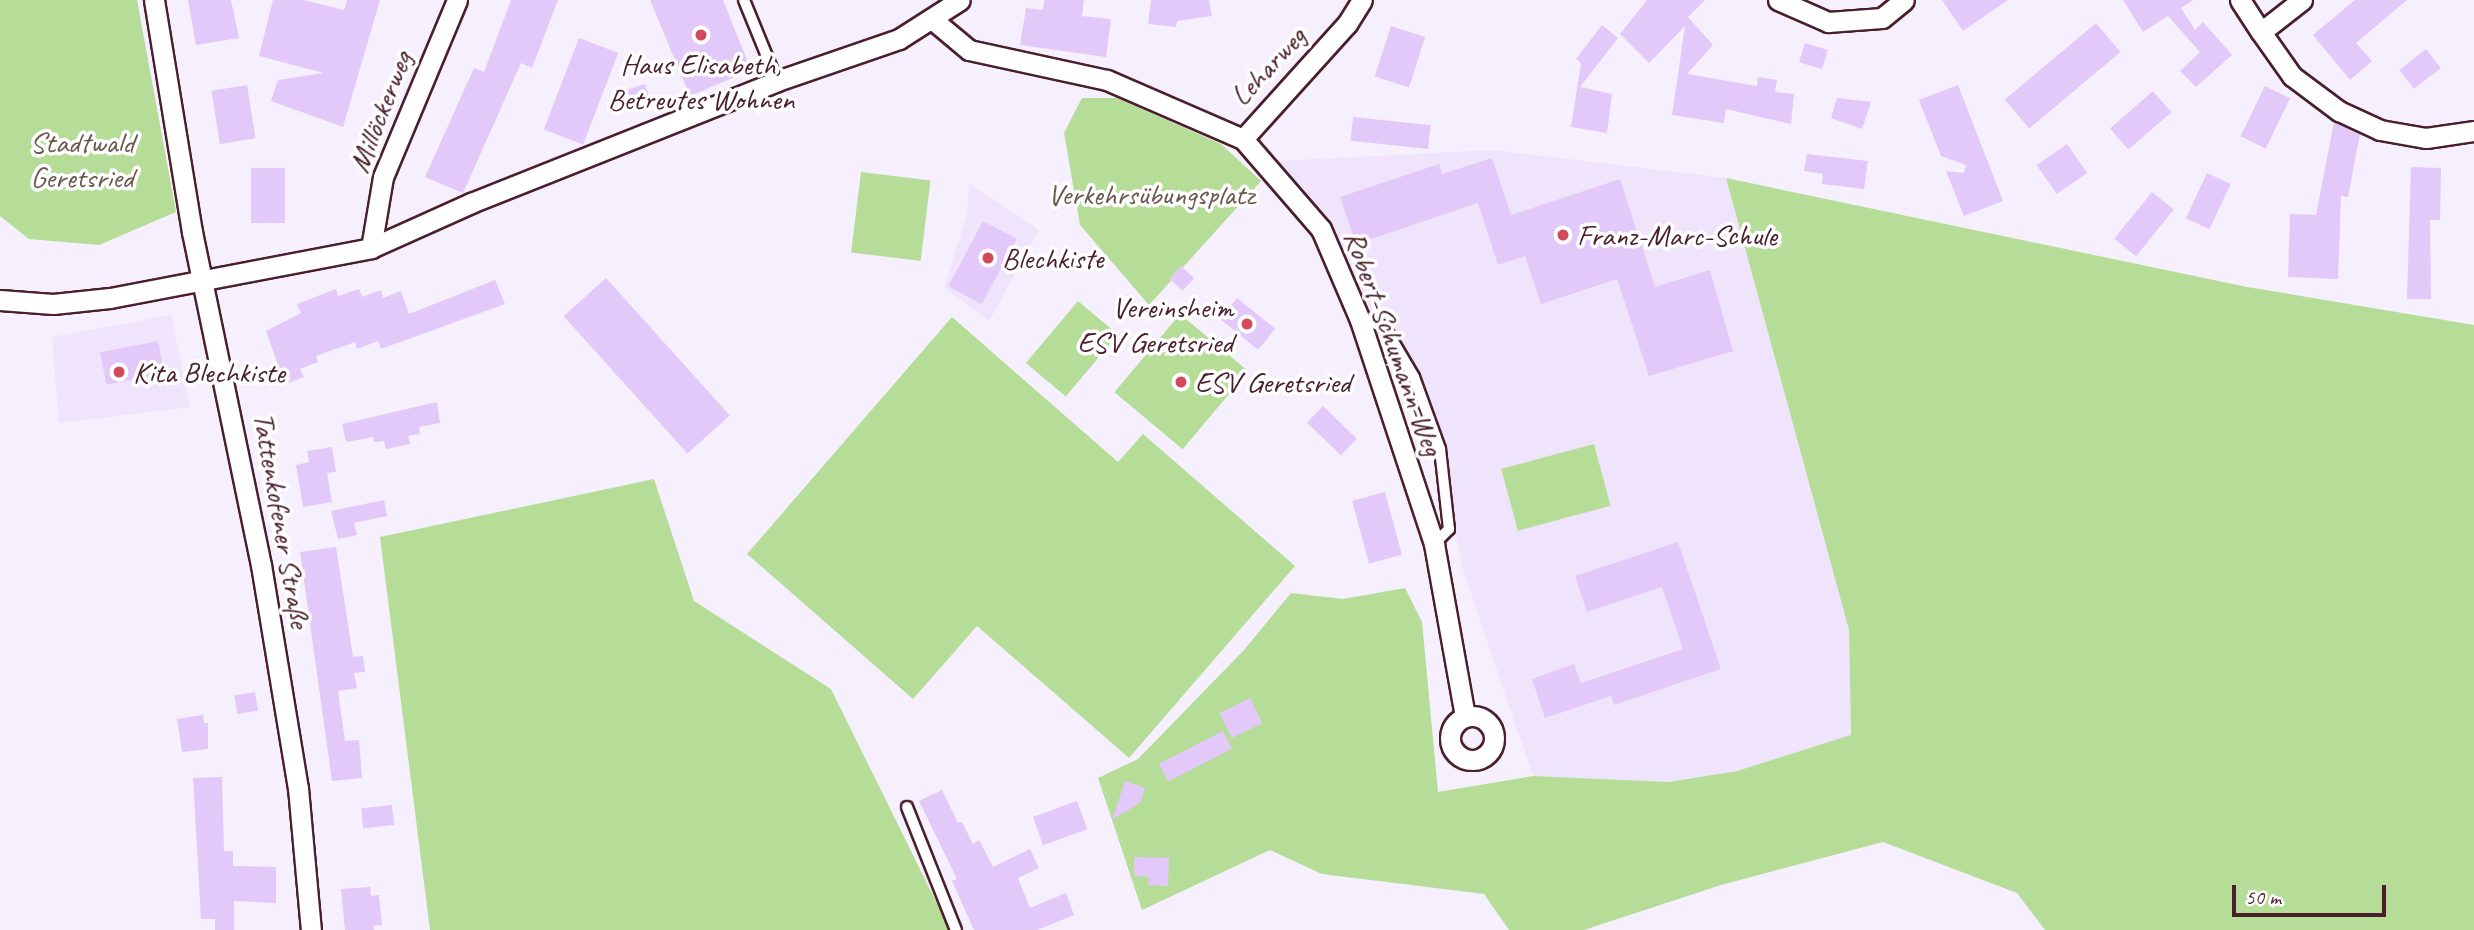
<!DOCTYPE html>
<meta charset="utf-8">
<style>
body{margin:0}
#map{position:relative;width:2474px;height:930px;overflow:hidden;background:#f6effd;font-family:Caveat,sans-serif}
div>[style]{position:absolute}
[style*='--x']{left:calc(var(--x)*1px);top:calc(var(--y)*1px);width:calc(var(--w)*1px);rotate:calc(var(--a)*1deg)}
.built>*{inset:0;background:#f0e4fc}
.green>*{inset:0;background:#b5dd98;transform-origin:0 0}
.building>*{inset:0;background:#e2c9f9;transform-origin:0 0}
.roads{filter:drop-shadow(2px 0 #4a1f2b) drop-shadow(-2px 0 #4a1f2b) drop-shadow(0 2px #4a1f2b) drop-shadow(0 -2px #4a1f2b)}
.service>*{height:10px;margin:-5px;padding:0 5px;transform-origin:5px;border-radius:5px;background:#fff}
.minor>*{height:19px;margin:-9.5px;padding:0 9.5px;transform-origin:9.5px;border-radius:9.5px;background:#fff}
.minor>.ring{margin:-9.5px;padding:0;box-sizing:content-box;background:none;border:19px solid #fff;border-radius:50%}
.dots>*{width:19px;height:19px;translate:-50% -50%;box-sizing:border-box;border:4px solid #fff;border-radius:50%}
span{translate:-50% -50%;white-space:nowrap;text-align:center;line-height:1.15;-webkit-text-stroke:7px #fff;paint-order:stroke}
.poi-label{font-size:30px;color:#4a1f2b}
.left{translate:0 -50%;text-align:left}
.right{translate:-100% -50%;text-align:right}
.street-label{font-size:30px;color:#4a1f2b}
.park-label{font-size:30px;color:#6a584c}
.scale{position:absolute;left:2232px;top:885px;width:154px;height:32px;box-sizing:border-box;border:4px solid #4a1f2b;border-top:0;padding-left:9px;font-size:21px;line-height:24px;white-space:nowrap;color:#4a1f2b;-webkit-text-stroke:5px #fff;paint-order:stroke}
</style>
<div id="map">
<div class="built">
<div style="clip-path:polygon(1493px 150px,1726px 178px,1849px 630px,1851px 735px,1737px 771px,1669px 782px,1533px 776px,1463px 570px,1439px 442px,1419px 392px,1384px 326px,1360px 320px,1321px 229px,1278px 161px)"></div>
<div style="clip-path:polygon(969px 183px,1039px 230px,989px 321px,944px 287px,967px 216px)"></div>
<div style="clip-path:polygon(171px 315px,190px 407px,59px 423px,52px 337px)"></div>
</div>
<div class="green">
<div style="clip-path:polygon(0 0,137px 0,176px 212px,99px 245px,29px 239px,0 216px)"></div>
<div style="clip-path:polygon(1082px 98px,1117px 98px,1221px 144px,1261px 181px,1149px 305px,1080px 225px,1064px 133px)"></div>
<div style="left:861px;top:172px;width:70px;height:81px;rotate:7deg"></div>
<div style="clip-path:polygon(1726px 178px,2247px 287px,2474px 325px,2474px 930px,2045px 930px,2017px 893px,1883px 842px,1721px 885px,1584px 930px,1509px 930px,1484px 894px,1322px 874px,1270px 850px,1142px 910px,1098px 778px,1138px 759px,1244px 650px,1291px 593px,1343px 599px,1405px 588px,1422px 622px,1438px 792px,1533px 776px,1669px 782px,1737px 771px,1851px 735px,1849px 630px)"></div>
<div style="left:1078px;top:301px;width:52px;height:81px;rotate:40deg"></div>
<div style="left:1180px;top:314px;width:89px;height:102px;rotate:40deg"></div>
<div style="clip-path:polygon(952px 317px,1118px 462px,1143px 434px,1295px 566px,1129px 758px,977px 626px,913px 699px,747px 554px)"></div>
<div style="left:1594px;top:444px;width:64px;height:96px;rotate:75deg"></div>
<div style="clip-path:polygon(654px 479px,694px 601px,831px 689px,950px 930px,430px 930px,380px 537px)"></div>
</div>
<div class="building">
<div style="clip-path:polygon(188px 0,231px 0,239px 38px,196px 45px)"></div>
<div style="clip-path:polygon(273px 0,304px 0,344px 10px,347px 0,380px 0,343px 127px,271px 101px,278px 80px,324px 73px,259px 56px)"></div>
<div style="clip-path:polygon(511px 0,558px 0,532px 68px,521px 63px,463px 193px,425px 177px,474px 68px,484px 72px)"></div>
<div style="clip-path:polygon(650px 0,723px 0,751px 70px,690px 96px)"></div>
<div style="clip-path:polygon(1044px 0,1084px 0,1082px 16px,1111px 19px,1106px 57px,1020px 45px,1026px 8px,1043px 10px)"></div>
<div style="clip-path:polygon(1151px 0,1209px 0,1212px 16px,1177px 21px,1176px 27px,1148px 24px)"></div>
<div style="clip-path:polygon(1647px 0,1705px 0,1688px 17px,1713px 45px,1687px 74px,1757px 86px,1758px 77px,1777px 80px,1775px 92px,1794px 94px,1791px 124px,1726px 109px,1724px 123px,1672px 115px,1685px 26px,1649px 63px,1620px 34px)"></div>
<div style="clip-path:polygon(1942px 0,2008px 0,1963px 31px)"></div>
<div style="clip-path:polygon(2123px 0,2193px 0,2181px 8px,2195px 30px,2203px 22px,2232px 55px,2196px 87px,2180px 71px,2200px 52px,2168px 16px,2143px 32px)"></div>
<div style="clip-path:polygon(2355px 0,2407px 0,2356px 43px,2372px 61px,2350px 80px,2313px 35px)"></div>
<div style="left:2096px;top:23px;width:38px;height:119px;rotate:50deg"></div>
<div style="clip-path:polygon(1602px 25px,1618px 38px,1580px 87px,1612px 94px,1607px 133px,1571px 127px,1581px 63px,1576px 59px)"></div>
<div style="left:1391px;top:26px;width:36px;height:53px;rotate:18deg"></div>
<div style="left:579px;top:38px;width:42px;height:98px;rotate:21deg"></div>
<div style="left:1805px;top:43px;width:24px;height:20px;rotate:17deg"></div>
<div style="left:2426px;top:49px;width:24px;height:34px;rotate:52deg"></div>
<div style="left:645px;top:84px;width:20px;height:21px;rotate:72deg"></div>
<div style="left:247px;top:85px;width:54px;height:36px;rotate:81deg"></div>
<div style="clip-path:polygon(1958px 85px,2003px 201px,1964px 216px,1946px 171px,1964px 173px,1966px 165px,1941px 156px,1919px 100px)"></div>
<div style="left:2265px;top:86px;width:28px;height:56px;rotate:26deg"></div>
<div style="left:2153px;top:91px;width:28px;height:57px;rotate:49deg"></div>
<div style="clip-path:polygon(1837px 98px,1871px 102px,1862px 129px,1831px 118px)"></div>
<div style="left:1353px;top:117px;width:78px;height:24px;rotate:6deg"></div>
<div style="clip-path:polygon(2334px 122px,2360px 134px,2348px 197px,2341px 196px,2338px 279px,2288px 277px,2290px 214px,2316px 215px)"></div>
<div style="left:2067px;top:144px;width:35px;height:37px;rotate:55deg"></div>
<div style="clip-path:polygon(1807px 154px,1868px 161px,1864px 189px,1822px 184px,1823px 174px,1804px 171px)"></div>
<div style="clip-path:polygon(1492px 158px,1511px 215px,1620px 179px,1655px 287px,1710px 270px,1733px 351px,1649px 376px,1617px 279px,1541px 304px,1525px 256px,1498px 265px,1478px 203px,1356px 244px,1340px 197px,1439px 164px,1442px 174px)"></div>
<div style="clip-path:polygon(2411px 167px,2441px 168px,2440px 220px,2430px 220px,2431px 299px,2407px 299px)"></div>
<div style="left:251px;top:168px;width:34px;height:55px"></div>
<div style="left:2207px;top:173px;width:26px;height:50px;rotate:25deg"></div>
<div style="left:2152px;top:192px;width:28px;height:60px;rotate:39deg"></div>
<div style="left:983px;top:221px;width:38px;height:74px;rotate:28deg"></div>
<div style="left:1181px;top:266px;width:18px;height:17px;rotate:43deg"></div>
<div style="left:606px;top:278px;width:185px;height:57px;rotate:48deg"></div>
<div style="clip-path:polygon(495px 280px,505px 304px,381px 349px,378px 341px,357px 349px,355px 342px,316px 356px,318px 362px,300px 369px,304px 377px,285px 384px,266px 331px,301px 313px,297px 304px,336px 289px,338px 296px,359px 289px,362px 297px,381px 290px,383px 298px,401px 291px,409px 314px)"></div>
<div style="left:1237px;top:298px;width:49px;height:27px;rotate:39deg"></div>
<div style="left:158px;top:341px;width:33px;height:59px;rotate:79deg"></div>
<div style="clip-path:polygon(437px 402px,440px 423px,419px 427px,420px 434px,408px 436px,410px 444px,386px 449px,384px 441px,374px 442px,373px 437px,346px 442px,342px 424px)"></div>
<div style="left:1323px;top:406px;width:47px;height:23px;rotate:44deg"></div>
<div style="clip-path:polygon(332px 447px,336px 472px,327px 473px,332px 502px,303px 507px,296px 465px,309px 462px,307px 451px)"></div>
<div style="left:1385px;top:492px;width:65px;height:34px;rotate:75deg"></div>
<div style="clip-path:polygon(384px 500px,387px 516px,354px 523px,357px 535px,338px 539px,331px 511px)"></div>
<div style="clip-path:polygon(1678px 542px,1721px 669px,1614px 705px,1611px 696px,1545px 718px,1532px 679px,1574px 664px,1581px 683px,1683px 649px,1662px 587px,1587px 612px,1575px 576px)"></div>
<div style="clip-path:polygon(336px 547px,353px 657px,363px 656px,365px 672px,354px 673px,357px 688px,338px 691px,345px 741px,359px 740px,362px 778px,332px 781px,300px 552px)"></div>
<div style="left:255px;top:692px;width:19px;height:21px;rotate:81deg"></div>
<div style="left:1250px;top:698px;width:28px;height:34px;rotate:64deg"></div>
<div style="clip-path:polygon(203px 715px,204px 723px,208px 723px,208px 749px,182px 752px,177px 719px)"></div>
<div style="left:1223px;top:731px;width:20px;height:72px;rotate:63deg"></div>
<div style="clip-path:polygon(222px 777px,224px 851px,233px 851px,233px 866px,276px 867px,276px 903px,234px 901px,234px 930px,215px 930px,215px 919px,201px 919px,193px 778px)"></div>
<div style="clip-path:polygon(1125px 781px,1145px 788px,1141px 802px,1112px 820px)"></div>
<div style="clip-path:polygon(942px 790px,958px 823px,962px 822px,973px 844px,979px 840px,993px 867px,1030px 849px,1039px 868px,1018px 878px,1030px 908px,1066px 893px,1074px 915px,1037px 930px,974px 930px,952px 881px,957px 879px,919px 801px)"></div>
<div style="left:1077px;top:801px;width:30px;height:47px;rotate:70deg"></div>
<div style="left:392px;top:805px;width:20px;height:31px;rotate:84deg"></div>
<div style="clip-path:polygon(1134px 857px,1169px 858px,1168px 886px,1148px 885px,1149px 877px,1134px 876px)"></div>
<div style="clip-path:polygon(370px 887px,371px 896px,379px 895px,382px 925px,373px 926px,374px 930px,345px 930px,341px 889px)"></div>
</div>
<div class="roads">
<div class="service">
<div style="--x:744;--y:0;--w:87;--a:67.8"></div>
<div style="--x:1361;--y:320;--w:24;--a:15"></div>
<div style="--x:1384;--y:326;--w:59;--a:59.5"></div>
<div style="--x:1414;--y:377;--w:77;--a:70.1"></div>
<div style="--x:1440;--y:449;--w:81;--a:83.6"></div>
<div style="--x:1449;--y:529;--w:21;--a:135"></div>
<div style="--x:907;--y:807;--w:132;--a:68.3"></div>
</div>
<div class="minor">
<div style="--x:154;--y:0;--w:235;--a:80.7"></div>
<div style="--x:192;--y:232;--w:340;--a:78.3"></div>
<div style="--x:261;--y:565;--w:226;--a:80.6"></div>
<div style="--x:298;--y:788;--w:143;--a:84.8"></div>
<div style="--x:1778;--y:0;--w:55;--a:23.7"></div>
<div style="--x:1828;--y:22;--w:54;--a:-4.2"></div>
<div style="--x:1882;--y:18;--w:28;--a:-39"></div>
<div style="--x:2240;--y:0;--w:38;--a:57"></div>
<div style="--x:2261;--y:32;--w:52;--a:-38"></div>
<div style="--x:933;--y:20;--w:47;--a:39.8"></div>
<div style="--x:969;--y:50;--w:141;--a:12.3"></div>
<div style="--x:1107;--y:80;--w:148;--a:23.5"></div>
<div style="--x:1243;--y:139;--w:119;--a:49.1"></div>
<div style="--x:1321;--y:229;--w:99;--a:66.8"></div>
<div style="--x:1360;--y:320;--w:236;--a:71.7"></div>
<div style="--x:1434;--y:544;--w:175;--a:79.8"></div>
<div style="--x:2261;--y:32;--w:54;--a:54.8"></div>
<div style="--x:2292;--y:76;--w:59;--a:36.7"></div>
<div style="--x:2339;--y:111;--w:45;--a:24.9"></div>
<div style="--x:2380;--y:130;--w:47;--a:9.9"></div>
<div style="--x:2426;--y:138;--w:49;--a:-8.3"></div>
<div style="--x:1243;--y:139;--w:155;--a:-47.9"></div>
<div style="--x:1347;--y:24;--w:28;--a:-58"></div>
<div style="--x:371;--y:248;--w:72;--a:-80.4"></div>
<div style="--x:383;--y:177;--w:192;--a:-67.3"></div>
<div style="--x:0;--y:300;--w:53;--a:4.3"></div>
<div style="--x:53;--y:304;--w:57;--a:-6"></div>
<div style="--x:110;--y:298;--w:266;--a:-10.8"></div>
<div style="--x:371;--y:248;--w:110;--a:-24.2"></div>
<div style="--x:471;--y:203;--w:329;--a:-21.7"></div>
<div style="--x:777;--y:81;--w:129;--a:-19"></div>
<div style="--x:899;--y:39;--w:72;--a:-32.6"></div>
<div class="ring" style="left:1450px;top:716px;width:25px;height:25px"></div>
</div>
</div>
<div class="dots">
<div style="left:701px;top:35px;background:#d1495b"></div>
<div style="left:1563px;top:235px;background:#d1495b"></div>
<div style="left:988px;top:258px;background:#d1495b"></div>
<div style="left:1247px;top:324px;background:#d1495b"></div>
<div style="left:119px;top:372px;background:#d1495b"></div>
<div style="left:1181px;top:382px;background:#d1495b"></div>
</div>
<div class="poi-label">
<span style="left:701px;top:81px">Haus Elisabeth,<br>Betreutes Wohnen</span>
<span class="left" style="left:1577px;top:235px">Franz-Marc-Schule</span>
<span class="left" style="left:1002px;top:258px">Blechkiste</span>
<span class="right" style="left:1233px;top:324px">Vereinsheim<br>ESV Geretsried</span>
<span class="left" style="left:133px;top:372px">Kita Blechkiste</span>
<span class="left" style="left:1195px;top:382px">ESV Geretsried</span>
</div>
<div class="street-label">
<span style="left:1268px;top:66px;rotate:-47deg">Leharweg</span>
<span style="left:380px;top:112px;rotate:-69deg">Millöckerweg</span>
<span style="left:1394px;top:343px;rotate:70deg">Robert-Schumann-Weg</span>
<span style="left:282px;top:520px;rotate:80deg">Tattenkofener Straße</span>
</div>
<div class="park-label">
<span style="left:82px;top:159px">Stadtwald<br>Geretsried</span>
<span style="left:1151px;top:194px">Verkehrsübungsplatz</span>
</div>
<div class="scale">50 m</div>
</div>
